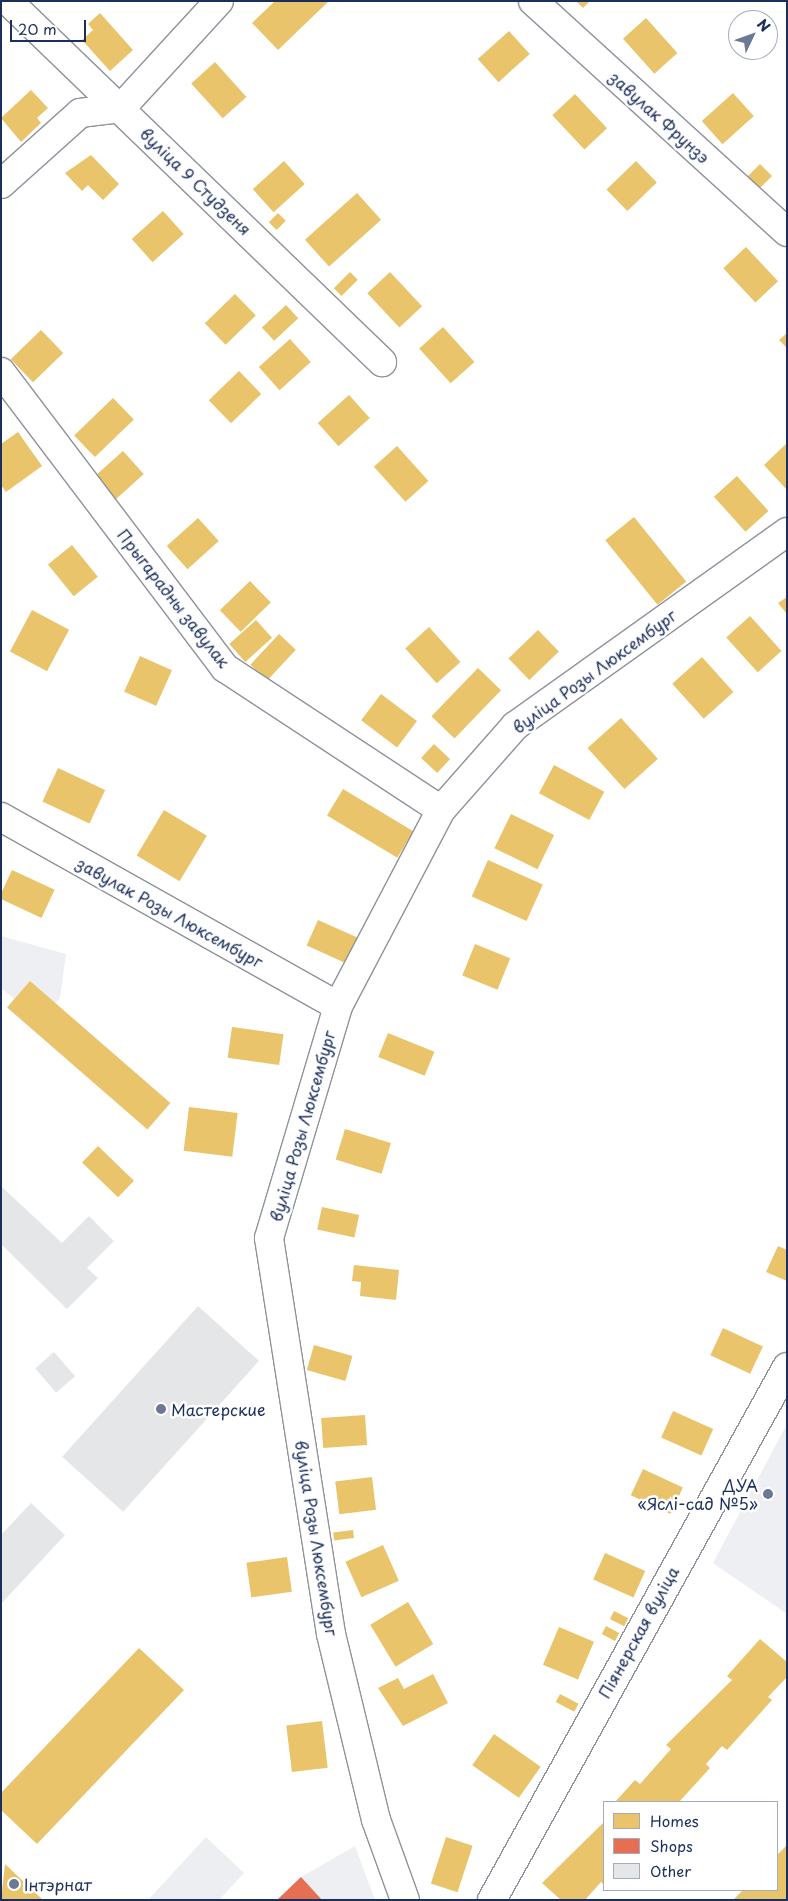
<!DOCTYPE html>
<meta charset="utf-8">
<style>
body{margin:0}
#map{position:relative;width:788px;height:1901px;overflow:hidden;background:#fff;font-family:"Playpen Sans",sans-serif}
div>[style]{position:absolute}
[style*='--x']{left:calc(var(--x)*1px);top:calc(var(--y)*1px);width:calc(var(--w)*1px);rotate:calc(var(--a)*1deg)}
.built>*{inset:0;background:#edeff3}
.green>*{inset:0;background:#edeef2}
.homes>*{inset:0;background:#e9c46a;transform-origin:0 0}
.shops>*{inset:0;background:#e76f51}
.building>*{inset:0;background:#e5e6e8;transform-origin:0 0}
.roads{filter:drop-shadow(1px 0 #8e929a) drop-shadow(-1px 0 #8e929a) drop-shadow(0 1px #8e929a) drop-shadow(0 -1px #8e929a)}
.minor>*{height:28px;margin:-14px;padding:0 14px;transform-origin:14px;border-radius:14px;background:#fff}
.dots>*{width:14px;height:14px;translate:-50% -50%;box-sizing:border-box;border:2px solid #fff;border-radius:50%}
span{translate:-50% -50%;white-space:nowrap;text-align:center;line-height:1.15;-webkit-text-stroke:5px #fff;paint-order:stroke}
.street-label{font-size:16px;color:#1b2f5e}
.poi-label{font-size:16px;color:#1b2f5e}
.left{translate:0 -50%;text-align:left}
.right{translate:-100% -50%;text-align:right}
.frame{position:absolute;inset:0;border:2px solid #1b2f5e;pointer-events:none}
.legend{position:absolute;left:603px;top:1801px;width:175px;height:90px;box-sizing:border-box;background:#fff;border:1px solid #a4acbf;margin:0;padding:6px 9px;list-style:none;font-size:15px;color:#1b2f5e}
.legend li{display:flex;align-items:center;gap:10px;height:25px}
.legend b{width:25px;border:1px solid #a4acbf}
.north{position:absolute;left:728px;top:10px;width:50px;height:50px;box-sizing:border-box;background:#fff;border:1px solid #a4acbf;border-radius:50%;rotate:48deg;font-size:14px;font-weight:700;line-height:20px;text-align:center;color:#1b2f5e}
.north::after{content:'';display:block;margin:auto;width:18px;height:22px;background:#6b7896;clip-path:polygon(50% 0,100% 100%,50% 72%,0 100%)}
.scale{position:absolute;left:10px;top:20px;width:76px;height:22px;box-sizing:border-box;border:2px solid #1b2f5e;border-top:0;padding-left:6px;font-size:15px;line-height:18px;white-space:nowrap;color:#1b2f5e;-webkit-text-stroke:4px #fff;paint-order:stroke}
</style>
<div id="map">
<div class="built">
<div style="clip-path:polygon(1px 936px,66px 954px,60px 998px,40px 1020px,1px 988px)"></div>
<div style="clip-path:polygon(787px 1424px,787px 1614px,713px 1563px)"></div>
<div style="clip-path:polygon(355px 1846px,375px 1900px,277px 1900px,301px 1877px)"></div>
</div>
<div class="green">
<div style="clip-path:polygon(206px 1837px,244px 1873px,219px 1900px,148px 1900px)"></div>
</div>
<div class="homes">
<div style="clip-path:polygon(275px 1px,329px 1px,278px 50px,252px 23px)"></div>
<div style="clip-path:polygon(576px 1px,590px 1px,583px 8px)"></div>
<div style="clip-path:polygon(100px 13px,133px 50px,110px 71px,82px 40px,93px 30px,88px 24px)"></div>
<div style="left:646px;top:18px;width:47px;height:31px;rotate:48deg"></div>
<div style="left:509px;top:31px;width:31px;height:42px;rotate:48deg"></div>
<div style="left:215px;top:62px;width:47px;height:32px;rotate:48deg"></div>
<div style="clip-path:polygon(31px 90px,48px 108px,37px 118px,41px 123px,21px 142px,1px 118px)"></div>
<div style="left:733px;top:93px;width:31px;height:42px;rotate:48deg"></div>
<div style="left:575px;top:94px;width:47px;height:31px;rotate:47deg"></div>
<div style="clip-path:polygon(91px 155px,119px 184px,103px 200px,88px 185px,82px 191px,65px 173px)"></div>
<div style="left:284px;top:161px;width:31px;height:42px;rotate:48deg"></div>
<div style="left:636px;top:161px;width:30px;height:41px;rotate:46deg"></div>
<div style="left:760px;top:164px;width:17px;height:23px;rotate:45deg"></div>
<div style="left:357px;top:193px;width:36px;height:70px;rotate:48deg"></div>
<div style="left:163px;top:211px;width:31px;height:42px;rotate:48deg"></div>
<div style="left:278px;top:213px;width:11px;height:13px;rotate:45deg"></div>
<div style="left:746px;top:247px;width:47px;height:31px;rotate:47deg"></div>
<div style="left:350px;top:272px;width:11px;height:23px;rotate:45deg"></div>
<div style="left:390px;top:272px;width:47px;height:31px;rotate:47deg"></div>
<div style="left:235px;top:294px;width:30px;height:42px;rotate:46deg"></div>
<div style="left:286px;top:305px;width:18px;height:33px;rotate:47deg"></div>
<div style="left:443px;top:327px;width:47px;height:32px;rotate:48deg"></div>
<div style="left:41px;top:330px;width:32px;height:42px;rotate:46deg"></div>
<div style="clip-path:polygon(787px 333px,787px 348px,779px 340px)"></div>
<div style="left:290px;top:339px;width:31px;height:42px;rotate:48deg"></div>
<div style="left:239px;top:371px;width:32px;height:42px;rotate:46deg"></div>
<div style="left:349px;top:395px;width:31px;height:42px;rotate:48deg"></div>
<div style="left:113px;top:398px;width:30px;height:54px;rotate:46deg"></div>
<div style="clip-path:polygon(18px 432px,42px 466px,6px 492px,1px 485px,1px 444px)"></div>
<div style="clip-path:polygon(787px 443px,787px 490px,764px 465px)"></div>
<div style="left:397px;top:446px;width:47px;height:31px;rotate:48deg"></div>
<div style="left:123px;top:451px;width:31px;height:42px;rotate:48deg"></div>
<div style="left:737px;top:476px;width:47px;height:31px;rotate:48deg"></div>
<div style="left:634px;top:517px;width:83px;height:37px;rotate:51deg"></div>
<div style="left:198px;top:518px;width:31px;height:42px;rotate:48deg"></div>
<div style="left:72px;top:545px;width:41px;height:31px;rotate:51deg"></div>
<div style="left:250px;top:581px;width:30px;height:42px;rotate:46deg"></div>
<div style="clip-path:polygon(787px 597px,787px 614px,778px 603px)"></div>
<div style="left:32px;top:610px;width:42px;height:47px;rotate:28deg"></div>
<div style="left:750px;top:616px;width:47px;height:32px;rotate:48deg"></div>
<div style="left:256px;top:620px;width:24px;height:36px;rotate:48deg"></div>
<div style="left:429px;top:627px;width:47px;height:32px;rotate:48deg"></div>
<div style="left:538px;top:630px;width:30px;height:41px;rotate:46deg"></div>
<div style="left:279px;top:634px;width:23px;height:42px;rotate:43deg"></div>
<div style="left:140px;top:656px;width:35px;height:39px;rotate:24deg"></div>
<div style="left:702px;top:657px;width:47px;height:40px;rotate:48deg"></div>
<div style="left:478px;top:668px;width:32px;height:67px;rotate:44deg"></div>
<div style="left:381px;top:694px;width:45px;height:33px;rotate:37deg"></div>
<div style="left:621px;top:718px;width:55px;height:45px;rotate:48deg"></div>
<div style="left:434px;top:744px;width:22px;height:19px;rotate:43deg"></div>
<div style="left:554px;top:765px;width:57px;height:32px;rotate:28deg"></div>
<div style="left:58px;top:768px;width:52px;height:37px;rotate:25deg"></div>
<div style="left:343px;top:789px;width:82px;height:31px;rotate:31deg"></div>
<div style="left:164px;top:810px;width:50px;height:53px;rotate:31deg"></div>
<div style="left:511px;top:814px;width:48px;height:38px;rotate:26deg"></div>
<div style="left:488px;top:860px;width:60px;height:40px;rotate:24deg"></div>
<div style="left:12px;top:870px;width:47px;height:31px;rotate:25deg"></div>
<div style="left:318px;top:920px;width:45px;height:28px;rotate:24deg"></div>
<div style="left:475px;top:944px;width:38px;height:34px;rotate:22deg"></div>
<div style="left:30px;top:981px;width:186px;height:35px;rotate:41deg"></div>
<div style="left:232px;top:1027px;width:52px;height:31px;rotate:8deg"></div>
<div style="left:388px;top:1033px;width:50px;height:26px;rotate:22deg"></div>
<div style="left:189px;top:1107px;width:49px;height:44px;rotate:7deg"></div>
<div style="left:345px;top:1129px;width:48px;height:32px;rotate:17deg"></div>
<div style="left:98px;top:1146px;width:50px;height:23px;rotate:44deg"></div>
<div style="left:322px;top:1207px;width:38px;height:23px;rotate:12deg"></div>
<div style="clip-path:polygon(778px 1246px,787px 1250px,787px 1281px,766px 1272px)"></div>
<div style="clip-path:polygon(354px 1265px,399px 1270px,396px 1300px,360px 1296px,361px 1282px,352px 1281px)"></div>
<div style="left:723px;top:1328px;width:44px;height:30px;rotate:25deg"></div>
<div style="left:314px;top:1345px;width:40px;height:26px;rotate:16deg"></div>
<div style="left:673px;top:1411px;width:44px;height:29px;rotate:24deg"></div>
<div style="left:365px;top:1415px;width:30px;height:44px;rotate:86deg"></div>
<div style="left:643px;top:1469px;width:44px;height:29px;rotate:25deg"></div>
<div style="left:372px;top:1477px;width:33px;height:37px;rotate:83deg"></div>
<div style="left:353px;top:1530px;width:8px;height:20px;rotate:83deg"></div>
<div style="left:383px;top:1545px;width:39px;height:41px;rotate:66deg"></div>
<div style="left:605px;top:1553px;width:44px;height:29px;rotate:24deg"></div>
<div style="left:287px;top:1557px;width:35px;height:41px;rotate:82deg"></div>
<div style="left:408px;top:1602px;width:49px;height:44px;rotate:59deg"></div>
<div style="left:614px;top:1611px;width:16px;height:9px;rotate:27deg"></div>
<div style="left:606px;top:1626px;width:15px;height:9px;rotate:28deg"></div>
<div style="left:559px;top:1627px;width:38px;height:41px;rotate:23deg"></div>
<div style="clip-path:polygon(760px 1639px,787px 1662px,787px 1677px,768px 1697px,772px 1700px,727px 1750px,722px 1746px,706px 1764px,710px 1768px,679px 1802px,615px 1802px,635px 1780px,640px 1784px,671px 1749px,666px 1745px,732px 1680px,727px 1676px)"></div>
<div style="clip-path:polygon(139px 1648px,184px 1690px,37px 1844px,1px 1810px,1px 1793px)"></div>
<div style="clip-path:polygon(433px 1674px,448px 1703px,403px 1726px,378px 1688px,398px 1678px,404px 1689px)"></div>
<div style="left:560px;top:1694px;width:21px;height:9px;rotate:28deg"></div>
<div style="left:322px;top:1721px;width:47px;height:36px;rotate:83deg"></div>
<div style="left:494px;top:1734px;width:57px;height:38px;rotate:35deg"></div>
<div style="clip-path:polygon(604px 1822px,604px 1885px,601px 1882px,585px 1900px,561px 1900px,542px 1883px)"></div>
<div style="left:446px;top:1837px;width:28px;height:49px;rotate:18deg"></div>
<div style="clip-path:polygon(787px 1845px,787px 1900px,733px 1900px,743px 1890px,777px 1890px,777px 1855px)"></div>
<div style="clip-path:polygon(5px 1864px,43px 1900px,1px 1900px)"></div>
</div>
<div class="shops">
<div style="clip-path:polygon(301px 1877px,322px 1900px,277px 1900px)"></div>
</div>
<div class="building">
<div style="clip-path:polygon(1px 1186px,62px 1243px,89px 1216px,114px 1241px,87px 1268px,98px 1278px,67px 1309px,1px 1244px)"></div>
<div style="left:198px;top:1306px;width:82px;height:203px;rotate:42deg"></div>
<div style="left:54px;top:1352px;width:32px;height:25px;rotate:49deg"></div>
<div style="clip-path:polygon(31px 1503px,65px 1535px,1px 1604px,1px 1535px)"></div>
</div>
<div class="roads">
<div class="minor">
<div style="--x:8;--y:1;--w:520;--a:43.99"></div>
<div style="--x:533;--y:1;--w:343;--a:42.3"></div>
<div style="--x:1;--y:184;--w:106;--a:-41.9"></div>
<div style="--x:80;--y:113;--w:41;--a:-7"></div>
<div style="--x:121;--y:108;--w:145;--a:-47.5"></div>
<div style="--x:1;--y:372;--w:371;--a:52.9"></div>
<div style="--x:225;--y:668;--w:258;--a:33.3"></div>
<div style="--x:1;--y:817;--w:386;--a:29.3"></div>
<div style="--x:405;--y:1900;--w:85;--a:-109.9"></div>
<div style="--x:376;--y:1820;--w:191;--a:-103.6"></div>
<div style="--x:331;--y:1634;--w:401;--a:-98.9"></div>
<div style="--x:269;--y:1238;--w:242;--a:-73.4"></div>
<div style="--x:338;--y:1006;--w:221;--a:-62.3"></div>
<div style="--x:441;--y:810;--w:112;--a:-48.6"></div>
<div style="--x:515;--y:726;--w:334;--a:-35.5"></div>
<div style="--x:492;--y:1900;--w:609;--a:-61.04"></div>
</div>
</div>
<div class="dots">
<div style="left:161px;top:1409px;background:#6b7896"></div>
<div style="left:768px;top:1494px;background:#6b7896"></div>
<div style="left:14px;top:1884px;background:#6b7896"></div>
</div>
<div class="street-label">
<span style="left:660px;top:117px;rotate:42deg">завулак Фрунзэ</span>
<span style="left:196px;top:181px;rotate:44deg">вуліца 9 Студзеня</span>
<span style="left:174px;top:598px;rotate:52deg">Прыгарадны завулак</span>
<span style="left:594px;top:671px;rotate:-36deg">вуліца Розы Люксембург</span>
<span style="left:170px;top:912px;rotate:29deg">завулак Розы Люксембург</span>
<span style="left:302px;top:1126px;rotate:-74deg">вуліца Розы Люксембург</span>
<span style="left:317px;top:1538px;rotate:81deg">вуліца Розы Люксембург</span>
<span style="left:638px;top:1632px;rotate:-61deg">Піянерская вуліца</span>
</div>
<div class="poi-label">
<span class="left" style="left:171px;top:1409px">Мастерские</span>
<span class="right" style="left:758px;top:1494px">ДУА<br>«Яслі-сад №5»</span>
<span class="left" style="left:24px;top:1884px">Інтэрнат</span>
</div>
<div class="frame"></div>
<ul class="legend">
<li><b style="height:14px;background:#e9c46a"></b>Homes</li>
<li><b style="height:14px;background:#e76f51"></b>Shops</li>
<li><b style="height:14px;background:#e5e6e8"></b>Other</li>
</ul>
<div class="north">N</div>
<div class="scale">20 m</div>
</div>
